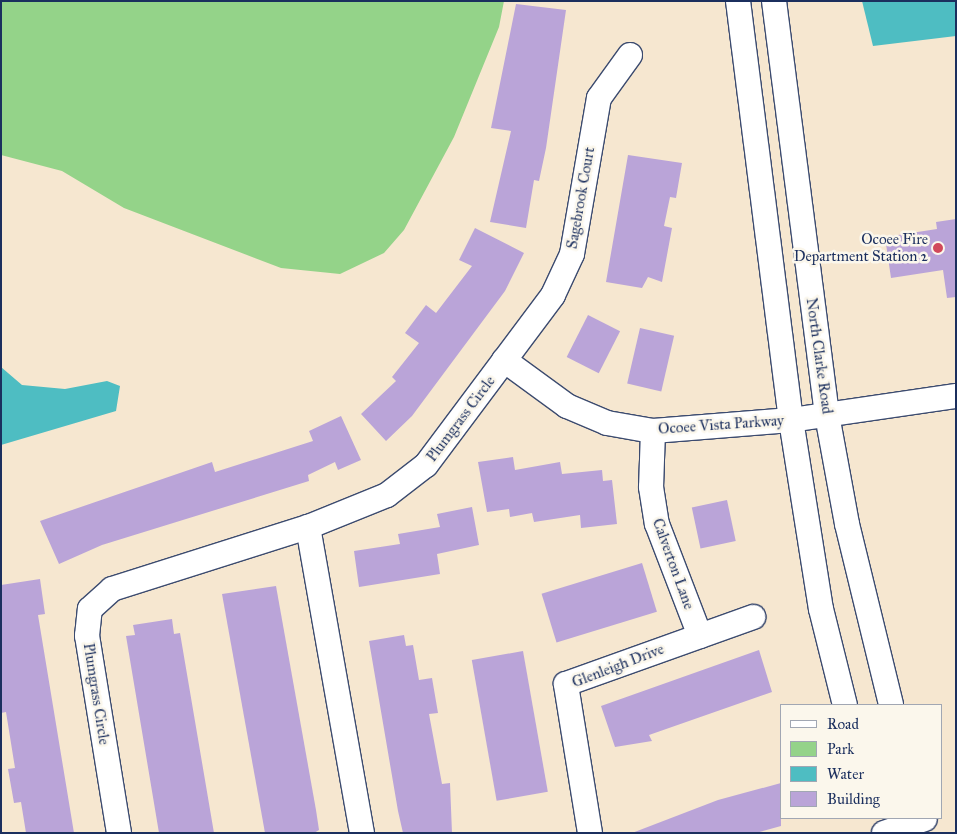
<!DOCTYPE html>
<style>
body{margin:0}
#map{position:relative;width:957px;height:834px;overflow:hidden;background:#f6e7d0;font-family:"IM FELL Great Primer",serif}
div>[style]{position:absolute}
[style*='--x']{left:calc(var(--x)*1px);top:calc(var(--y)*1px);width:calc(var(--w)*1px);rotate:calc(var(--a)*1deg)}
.green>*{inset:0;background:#94d389}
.water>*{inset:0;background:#4ebdc2}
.building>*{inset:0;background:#baa4d8;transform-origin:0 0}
.roads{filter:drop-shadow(1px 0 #3c4b6f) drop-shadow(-1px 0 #3c4b6f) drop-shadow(0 1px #3c4b6f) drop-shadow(0 -1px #3c4b6f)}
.minor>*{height:24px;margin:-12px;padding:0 12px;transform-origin:12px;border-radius:12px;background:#fff}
.dots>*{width:14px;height:14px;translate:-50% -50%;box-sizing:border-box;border:2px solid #fbf7ec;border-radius:50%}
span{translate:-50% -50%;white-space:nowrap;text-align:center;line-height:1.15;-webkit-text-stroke:5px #fbf7ec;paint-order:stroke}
.street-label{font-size:15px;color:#1b2f5e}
.poi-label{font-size:15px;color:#1b2f5e}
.right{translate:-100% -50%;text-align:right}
.frame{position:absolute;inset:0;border:2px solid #1b2f5e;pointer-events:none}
.legend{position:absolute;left:780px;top:704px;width:162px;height:115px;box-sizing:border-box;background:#fbf7ec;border:1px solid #a1a7b3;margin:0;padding:6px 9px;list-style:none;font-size:15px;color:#1b2f5e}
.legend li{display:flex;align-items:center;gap:10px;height:25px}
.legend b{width:25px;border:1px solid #a1a7b3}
</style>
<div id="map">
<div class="green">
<div style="clip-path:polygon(1px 1px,504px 1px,499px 27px,454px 137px,404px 230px,384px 253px,340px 274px,281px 268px,124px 208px,62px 171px,1px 155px)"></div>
</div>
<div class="water">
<div style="clip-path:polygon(862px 1px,956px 1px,956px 36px,873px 46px)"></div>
<div style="clip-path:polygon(1px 367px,22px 385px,65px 389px,107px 381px,120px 386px,116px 411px,1px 445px)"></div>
</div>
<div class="building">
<div style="clip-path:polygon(516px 4px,566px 10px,546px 148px,539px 181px,534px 180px,526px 228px,490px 222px,511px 131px,491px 128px)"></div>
<div style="clip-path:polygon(628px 155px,682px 163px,676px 198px,670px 197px,664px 226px,672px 228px,662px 282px,648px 277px,642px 288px,606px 282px)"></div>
<div style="clip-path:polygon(956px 219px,956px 297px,947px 298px,943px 270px,891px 278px,885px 237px,937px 229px,936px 222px)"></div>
<div style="clip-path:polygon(475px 228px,524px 253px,505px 291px,412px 416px,386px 441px,361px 414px,396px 381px,392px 377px,419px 343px,405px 333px,426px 305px,436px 313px,472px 266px,459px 260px)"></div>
<div style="left:588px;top:315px;width:36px;height:47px;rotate:27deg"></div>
<div style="left:640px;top:328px;width:35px;height:57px;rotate:13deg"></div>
<div style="clip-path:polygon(341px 416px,361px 460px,338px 470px,335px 462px,308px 475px,309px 481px,102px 545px,59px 564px,40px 521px,212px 462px,215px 472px,313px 441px,309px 431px)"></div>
<div style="clip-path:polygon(513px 457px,515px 470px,560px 462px,562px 474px,602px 470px,603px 481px,612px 480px,617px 524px,581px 528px,580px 515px,534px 522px,532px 513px,510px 517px,509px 509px,487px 512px,478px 462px)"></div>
<div style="left:727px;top:500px;width:42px;height:36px;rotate:78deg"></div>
<div style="clip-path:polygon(472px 507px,479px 545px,437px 554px,440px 574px,359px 587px,354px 551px,400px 544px,398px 534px,440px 527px,437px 514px)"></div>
<div style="left:642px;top:563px;width:51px;height:105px;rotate:73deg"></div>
<div style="clip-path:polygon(40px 579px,45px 614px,38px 615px,74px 833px,26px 833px,21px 802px,14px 803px,8px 769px,15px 768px,6px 712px,1px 713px,1px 585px)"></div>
<div style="clip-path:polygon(276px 586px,316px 810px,319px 830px,314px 833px,265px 833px,222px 594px)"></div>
<div style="clip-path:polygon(172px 619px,174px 634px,180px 633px,214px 833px,159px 833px,126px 636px,135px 635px,133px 625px)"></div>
<div style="clip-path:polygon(404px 635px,406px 646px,413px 645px,419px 680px,432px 678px,438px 713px,429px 714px,442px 784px,450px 783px,452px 833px,403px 833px,398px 811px,369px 641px)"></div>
<div style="clip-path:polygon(759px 650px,772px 692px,649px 735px,652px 741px,615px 747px,601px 706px)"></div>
<div style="left:523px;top:651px;width:143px;height:52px;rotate:80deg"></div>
<div style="clip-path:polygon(781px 783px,781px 826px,756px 833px,632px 833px,718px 800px)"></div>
</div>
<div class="roads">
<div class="minor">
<div style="--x:738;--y:1;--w:422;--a:82.8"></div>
<div style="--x:791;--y:420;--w:191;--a:81"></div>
<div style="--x:821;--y:609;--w:99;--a:76"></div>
<div style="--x:774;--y:1;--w:417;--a:82.7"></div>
<div style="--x:827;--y:415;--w:111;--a:79.6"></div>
<div style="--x:847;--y:524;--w:186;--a:76.3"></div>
<div style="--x:504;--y:360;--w:78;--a:36.1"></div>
<div style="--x:567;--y:406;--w:43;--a:23"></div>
<div style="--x:607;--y:423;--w:47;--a:9.9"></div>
<div style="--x:653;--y:431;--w:138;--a:-4.6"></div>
<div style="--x:791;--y:420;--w:167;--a:-8.3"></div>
<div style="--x:653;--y:431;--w:56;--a:92"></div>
<div style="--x:651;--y:487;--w:37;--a:81"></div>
<div style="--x:657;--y:524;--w:120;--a:69"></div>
<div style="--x:308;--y:527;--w:311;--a:80"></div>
<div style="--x:119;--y:833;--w:200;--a:-99.2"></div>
<div style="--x:87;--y:636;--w:27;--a:-84"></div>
<div style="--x:90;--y:609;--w:30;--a:-42"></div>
<div style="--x:112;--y:589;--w:206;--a:-17.6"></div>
<div style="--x:308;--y:527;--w:85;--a:-22.1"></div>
<div style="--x:387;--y:495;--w:49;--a:-37.6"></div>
<div style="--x:426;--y:465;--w:212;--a:-53.2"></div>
<div style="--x:553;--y:295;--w:45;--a:-65.1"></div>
<div style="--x:572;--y:254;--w:158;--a:-80.2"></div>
<div style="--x:599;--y:98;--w:53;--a:-54.2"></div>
<div style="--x:590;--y:833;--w:151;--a:-99.2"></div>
<div style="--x:566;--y:684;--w:199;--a:-19.7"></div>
<div style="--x:884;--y:833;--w:43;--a:-18.9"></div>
</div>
</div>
<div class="dots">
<div style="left:938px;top:248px;background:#d1495b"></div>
</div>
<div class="street-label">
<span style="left:581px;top:198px;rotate:-80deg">Sagebrook Court</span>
<span style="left:819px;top:356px;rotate:82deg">North Clarke Road</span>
<span style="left:461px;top:419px;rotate:-53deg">Plumgrass Circle</span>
<span style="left:721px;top:425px;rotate:-4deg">Ocoee Vista Parkway</span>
<span style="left:673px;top:564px;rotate:70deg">Calverton Lane</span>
<span style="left:618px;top:666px;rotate:-21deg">Glenleigh Drive</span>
<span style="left:96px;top:694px;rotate:81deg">Plumgrass Circle</span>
</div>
<div class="poi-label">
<span class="right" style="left:928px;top:248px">Ocoee Fire<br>Department Station 2</span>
</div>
<div class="frame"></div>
<ul class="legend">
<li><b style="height:6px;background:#fff"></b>Road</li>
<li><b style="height:14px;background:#94d389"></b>Park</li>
<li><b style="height:14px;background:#4ebdc2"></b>Water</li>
<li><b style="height:14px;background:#baa4d8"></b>Building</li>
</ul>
</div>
